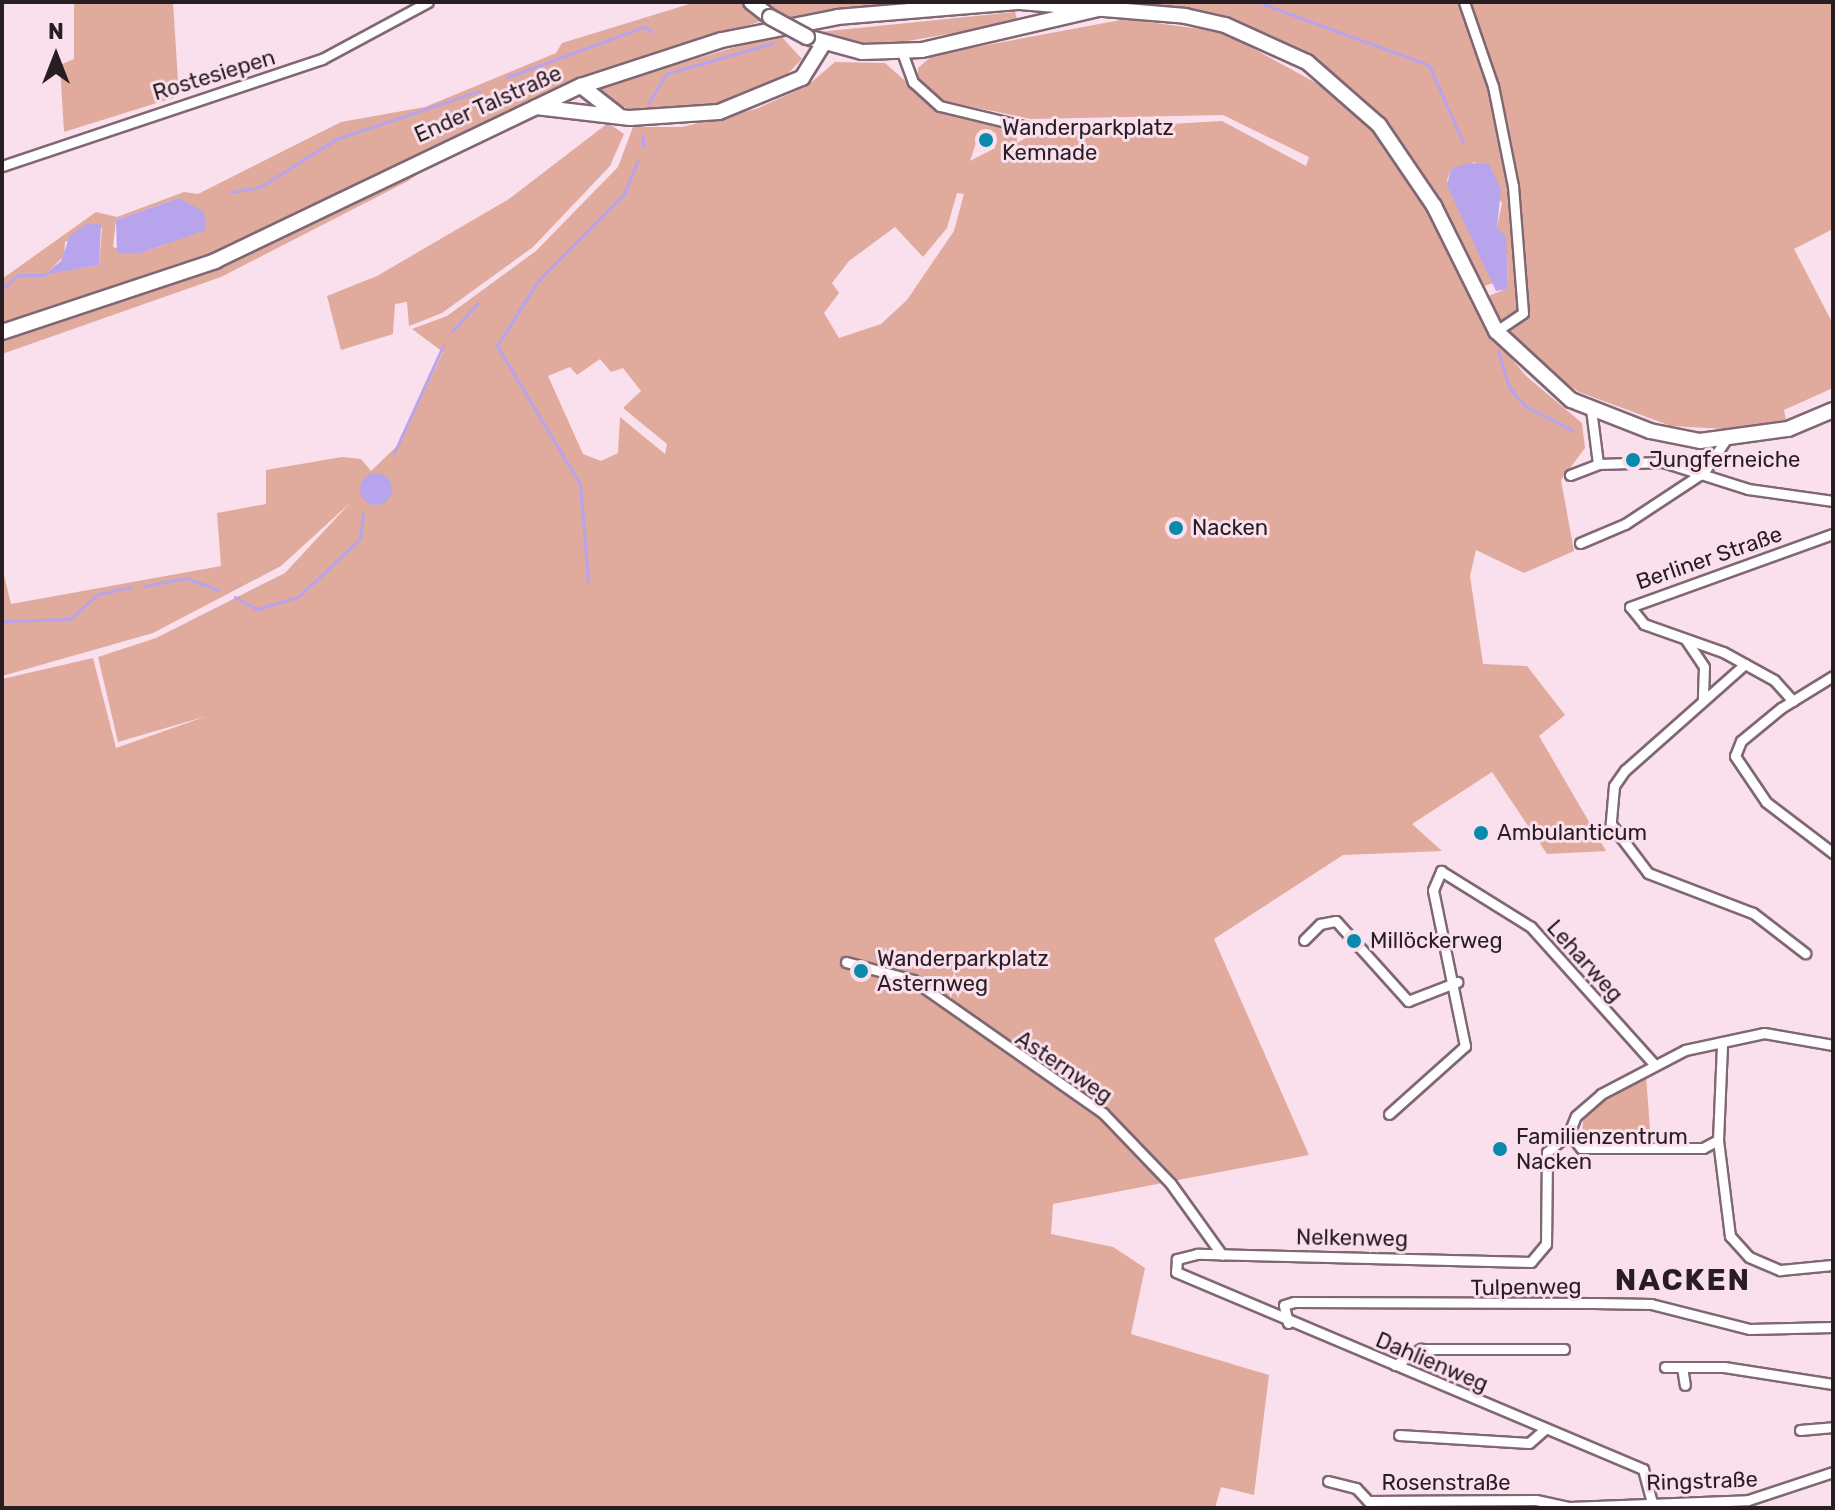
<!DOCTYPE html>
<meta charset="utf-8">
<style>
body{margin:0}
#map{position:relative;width:1835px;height:1510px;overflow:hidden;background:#fadfed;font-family:Rubik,sans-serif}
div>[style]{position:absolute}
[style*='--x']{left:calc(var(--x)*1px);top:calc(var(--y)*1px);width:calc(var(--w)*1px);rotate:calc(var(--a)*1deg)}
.green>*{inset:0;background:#e0aa9d}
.water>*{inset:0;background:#b7a4ed}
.round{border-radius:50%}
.stream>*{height:3px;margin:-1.5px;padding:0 1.5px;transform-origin:1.5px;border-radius:1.5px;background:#b7a4ed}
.roads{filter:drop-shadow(2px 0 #7f6774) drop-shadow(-2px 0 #7f6774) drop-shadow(0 2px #7f6774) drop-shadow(0 -2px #7f6774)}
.minor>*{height:9px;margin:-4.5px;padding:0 4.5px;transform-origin:4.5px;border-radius:4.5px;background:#fff}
.secondary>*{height:14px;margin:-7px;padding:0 7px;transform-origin:7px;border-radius:7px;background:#fff}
.bridges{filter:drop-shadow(2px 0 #7f6774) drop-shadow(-2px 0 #7f6774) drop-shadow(0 2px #7f6774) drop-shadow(0 -2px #7f6774)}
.secondary-bridge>*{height:14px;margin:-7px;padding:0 7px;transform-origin:7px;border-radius:7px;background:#fff}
.dots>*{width:22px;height:22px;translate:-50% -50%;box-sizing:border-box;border:4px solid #fadfed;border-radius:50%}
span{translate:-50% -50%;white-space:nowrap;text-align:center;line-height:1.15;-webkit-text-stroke:6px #fadfed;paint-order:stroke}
.street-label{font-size:22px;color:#271d22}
.poi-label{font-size:22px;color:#271d22}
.left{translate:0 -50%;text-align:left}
.district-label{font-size:30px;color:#271d22;font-weight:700;letter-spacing:2px}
.frame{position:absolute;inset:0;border:4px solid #271d22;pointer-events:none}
.north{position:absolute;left:16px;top:16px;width:80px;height:80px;-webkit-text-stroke:6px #fadfed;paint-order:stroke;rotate:0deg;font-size:22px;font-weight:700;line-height:32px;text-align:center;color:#271d22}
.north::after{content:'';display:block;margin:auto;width:28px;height:36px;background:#271d22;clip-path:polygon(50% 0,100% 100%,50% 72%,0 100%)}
</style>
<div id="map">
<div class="green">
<div style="clip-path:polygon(74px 2px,173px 2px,179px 96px,64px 132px,60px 65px,74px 59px)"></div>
<div style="clip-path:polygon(evenodd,696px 2px,740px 2px,762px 21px,583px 76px,214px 253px,2px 325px,2px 279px,96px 212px,117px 217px,184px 192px,198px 194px,341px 122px,425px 107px,556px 53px,562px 43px,696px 2px,179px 198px,167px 244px,137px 254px,113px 247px,116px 220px,179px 198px,696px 2px,102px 228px,99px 265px,46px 274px,64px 256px,65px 242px,102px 228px)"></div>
<div style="clip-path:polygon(764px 2px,936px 2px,790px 18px)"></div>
<div style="clip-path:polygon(1143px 2px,1833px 2px,1833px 229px,1794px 249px,1833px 324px,1833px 388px,1784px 410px,1786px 420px,1725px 429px,1671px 426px,1579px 392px,1537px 364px,1484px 298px,1508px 288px,1507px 258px,1497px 227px,1502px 203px,1475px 162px,1451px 170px,1447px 180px,1493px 283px,1479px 288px,1439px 206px,1385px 119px,1349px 86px,1271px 35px)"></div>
<div style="clip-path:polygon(1015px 12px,1018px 22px,902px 42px,860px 43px,819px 32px)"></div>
<div style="clip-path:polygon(evenodd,1126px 19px,1223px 32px,1340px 96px,1375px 129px,1429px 210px,1494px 337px,1526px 376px,1582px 423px,1585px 448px,1561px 480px,1574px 551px,1524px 573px,1476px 550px,1470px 576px,1483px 664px,1527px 666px,1565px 715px,1539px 736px,1606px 851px,1547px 854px,1492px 772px,1412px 824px,1442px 851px,1343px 855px,1214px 939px,1309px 1155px,1053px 1204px,1051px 1234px,1113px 1247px,1145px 1268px,1131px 1334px,1269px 1375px,1254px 1495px,1221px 1487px,1215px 1508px,2px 1508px,2px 679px,93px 658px,116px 748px,207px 716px,118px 742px,98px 657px,156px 638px,285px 573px,350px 503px,281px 566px,153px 633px,2px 676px,2px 567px,11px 604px,221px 566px,217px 513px,266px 504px,266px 470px,342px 457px,361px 459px,371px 471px,400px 443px,443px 352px,412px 329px,447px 316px,536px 251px,618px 167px,633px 127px,682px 127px,756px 109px,807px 86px,835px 62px,885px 63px,938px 110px,1017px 130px,1017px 143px,1036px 132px,1222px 121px,1306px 166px,1309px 157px,1223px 115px,1031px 119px,944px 101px,918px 80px,918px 68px,933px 55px,1126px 19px,980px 131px,996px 133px,995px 148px,970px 161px,980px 131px,1126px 19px,957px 193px,964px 194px,954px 231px,907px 300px,881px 324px,839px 338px,824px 313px,839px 293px,832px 283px,849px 261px,895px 227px,923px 257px,947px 228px,957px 193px,1126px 19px,600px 359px,611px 372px,623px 368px,641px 391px,623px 408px,667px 444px,665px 454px,620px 417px,618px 453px,601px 461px,583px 454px,548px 376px,570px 367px,577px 375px,600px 359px)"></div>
<div style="clip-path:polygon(779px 34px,802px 59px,776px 86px,753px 96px,680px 113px,636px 112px,588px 91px)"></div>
<div style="clip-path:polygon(608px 123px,624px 134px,610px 166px,533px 247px,442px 313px,409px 326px,407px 302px,395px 304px,393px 334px,341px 350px,327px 296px,377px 276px,509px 199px)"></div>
<div style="clip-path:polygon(421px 165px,425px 169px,408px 181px,221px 277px,2px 354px,2px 338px,219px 266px)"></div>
<div style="clip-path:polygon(1646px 1076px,1651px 1142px,1592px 1142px,1582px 1135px,1583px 1120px,1597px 1106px)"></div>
</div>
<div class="water">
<div style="clip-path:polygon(1468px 163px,1489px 164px,1501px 190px,1497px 227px,1506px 237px,1508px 289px,1496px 291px,1447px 185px,1451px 169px)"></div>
<div style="clip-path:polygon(179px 198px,204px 212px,206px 230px,138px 254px,117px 253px,116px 220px)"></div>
<div style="clip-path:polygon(87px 224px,101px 224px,99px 265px,44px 275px,61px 261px,70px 235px)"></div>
<div class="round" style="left:360px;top:473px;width:32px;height:32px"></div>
</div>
<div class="stream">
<div style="--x:1263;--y:4;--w:177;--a:20.2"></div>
<div style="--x:1429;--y:65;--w:85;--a:66.4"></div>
<div style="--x:508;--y:77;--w:144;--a:-20.3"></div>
<div style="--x:643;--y:27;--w:9;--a:27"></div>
<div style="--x:648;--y:104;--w:35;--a:-59"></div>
<div style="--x:666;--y:74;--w:111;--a:-16.2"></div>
<div style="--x:643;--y:146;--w:10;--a:-90"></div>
<div style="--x:231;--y:192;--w:29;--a:-10"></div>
<div style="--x:260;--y:187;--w:90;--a:-32.3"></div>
<div style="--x:336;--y:139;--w:151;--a:-18.6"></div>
<div style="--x:2;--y:289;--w:21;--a:-41"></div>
<div style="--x:18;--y:275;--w:26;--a:0"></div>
<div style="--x:452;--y:331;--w:38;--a:-47"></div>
<div style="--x:1498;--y:351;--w:38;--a:73"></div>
<div style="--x:1509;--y:387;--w:25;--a:50"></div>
<div style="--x:1525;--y:406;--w:53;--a:27.1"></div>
<div style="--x:394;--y:453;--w:118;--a:-65.4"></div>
<div style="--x:588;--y:581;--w:97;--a:-94.7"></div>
<div style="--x:580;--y:484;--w:161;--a:-121"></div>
<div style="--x:497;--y:346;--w:75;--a:-58"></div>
<div style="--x:537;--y:282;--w:124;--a:-45.3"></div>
<div style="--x:624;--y:194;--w:35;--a:-68"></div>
<div style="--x:144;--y:586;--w:43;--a:-10.8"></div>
<div style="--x:186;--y:578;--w:35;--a:20"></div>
<div style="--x:235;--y:597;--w:25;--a:29"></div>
<div style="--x:257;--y:609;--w:43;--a:-16.3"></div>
<div style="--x:298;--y:597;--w:85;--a:-43.1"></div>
<div style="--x:360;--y:539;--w:25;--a:-83"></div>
<div style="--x:2;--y:621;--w:68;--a:-1.7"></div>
<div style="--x:70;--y:619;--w:38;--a:-42"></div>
<div style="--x:98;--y:594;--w:34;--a:-12"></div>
</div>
<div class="roads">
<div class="minor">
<div style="--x:1464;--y:2;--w:89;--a:71"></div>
<div style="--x:1493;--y:86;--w:102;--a:78.7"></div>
<div style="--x:1513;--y:186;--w:127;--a:85.5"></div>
<div style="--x:1523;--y:313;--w:32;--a:146"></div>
<div style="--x:902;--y:52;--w:32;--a:70"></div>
<div style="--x:913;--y:82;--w:36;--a:42"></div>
<div style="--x:940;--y:106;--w:89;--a:13.6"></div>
<div style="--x:2;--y:166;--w:337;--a:-18.5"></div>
<div style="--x:322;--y:59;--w:120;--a:-28.3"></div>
<div style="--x:1591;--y:409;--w:55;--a:82.7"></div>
<div style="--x:1570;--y:475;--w:30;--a:-21"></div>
<div style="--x:1598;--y:464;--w:65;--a:-1.8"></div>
<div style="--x:1663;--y:462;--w:89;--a:17.6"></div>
<div style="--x:1748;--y:489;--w:86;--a:8"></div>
<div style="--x:1580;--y:543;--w:49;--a:-22.9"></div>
<div style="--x:1625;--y:524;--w:95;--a:-33.4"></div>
<div style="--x:1704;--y:472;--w:37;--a:-56"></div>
<div style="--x:1686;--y:640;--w:32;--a:56"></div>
<div style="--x:1704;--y:667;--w:32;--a:92"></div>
<div style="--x:1745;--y:664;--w:160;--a:138.5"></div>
<div style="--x:1625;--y:770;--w:19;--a:125"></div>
<div style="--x:1614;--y:786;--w:38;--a:95"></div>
<div style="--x:1611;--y:824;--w:61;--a:52.9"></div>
<div style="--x:1648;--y:873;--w:112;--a:20.9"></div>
<div style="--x:1753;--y:913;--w:66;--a:37.6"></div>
<div style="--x:1833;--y:676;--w:61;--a:148.4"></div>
<div style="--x:1781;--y:708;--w:52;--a:140.5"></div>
<div style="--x:1741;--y:741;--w:16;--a:112"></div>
<div style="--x:1735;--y:756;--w:55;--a:56"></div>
<div style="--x:1766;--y:802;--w:84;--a:37.3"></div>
<div style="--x:1793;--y:701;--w:28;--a:-132"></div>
<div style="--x:1774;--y:680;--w:58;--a:-151.2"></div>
<div style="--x:1723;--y:652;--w:84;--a:-160.5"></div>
<div style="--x:1644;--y:624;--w:22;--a:-129"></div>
<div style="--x:1630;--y:607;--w:216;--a:-19.8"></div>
<div style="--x:1304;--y:940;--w:23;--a:-45"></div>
<div style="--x:1320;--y:924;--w:16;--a:-11"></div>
<div style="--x:1336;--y:921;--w:108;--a:48"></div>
<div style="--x:1408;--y:1001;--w:53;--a:-21.2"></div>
<div style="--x:846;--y:962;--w:69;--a:15"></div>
<div style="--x:913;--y:980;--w:232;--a:35"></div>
<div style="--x:1103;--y:1113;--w:98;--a:46.2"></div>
<div style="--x:1171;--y:1184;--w:87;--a:54.3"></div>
<div style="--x:1722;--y:1045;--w:95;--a:92.4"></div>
<div style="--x:1718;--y:1140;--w:97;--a:82.9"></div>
<div style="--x:1730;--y:1236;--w:28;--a:48"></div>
<div style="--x:1749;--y:1257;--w:34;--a:23"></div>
<div style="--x:1780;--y:1270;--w:53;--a:-5.4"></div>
<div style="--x:1389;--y:1114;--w:102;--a:-41.8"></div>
<div style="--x:1465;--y:1046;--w:159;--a:-101.6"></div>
<div style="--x:1433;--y:890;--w:21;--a:-67"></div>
<div style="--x:1441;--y:871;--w:106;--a:31.9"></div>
<div style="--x:1531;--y:927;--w:183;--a:48.1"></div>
<div style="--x:1569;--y:1133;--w:29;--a:139"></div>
<div style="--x:1547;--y:1152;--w:92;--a:90.6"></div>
<div style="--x:1546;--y:1244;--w:23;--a:130"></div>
<div style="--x:1531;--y:1262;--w:334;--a:-178.6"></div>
<div style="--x:1197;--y:1254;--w:21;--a:166"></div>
<div style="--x:1177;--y:1259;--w:13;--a:94"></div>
<div style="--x:1176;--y:1272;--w:507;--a:22.87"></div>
<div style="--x:1643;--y:1469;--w:35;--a:75"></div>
<div style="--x:1718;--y:1140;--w:17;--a:152"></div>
<div style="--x:1703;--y:1148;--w:122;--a:180"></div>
<div style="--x:1581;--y:1148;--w:19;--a:-129"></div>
<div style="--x:1569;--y:1133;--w:18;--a:-68"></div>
<div style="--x:1576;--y:1116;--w:33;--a:-41"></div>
<div style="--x:1601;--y:1094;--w:95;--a:-27.6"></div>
<div style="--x:1685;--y:1050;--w:81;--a:-12.1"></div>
<div style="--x:1764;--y:1033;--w:70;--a:9.9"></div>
<div style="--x:1288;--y:1323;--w:18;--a:-103"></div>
<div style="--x:1284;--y:1305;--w:10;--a:-17"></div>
<div style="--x:1294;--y:1302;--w:300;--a:0.2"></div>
<div style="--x:1594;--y:1303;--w:57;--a:1"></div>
<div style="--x:1651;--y:1304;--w:102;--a:14.2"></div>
<div style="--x:1750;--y:1329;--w:83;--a:-1.4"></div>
<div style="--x:1395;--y:1365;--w:31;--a:-32"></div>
<div style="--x:1421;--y:1349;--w:143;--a:0"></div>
<div style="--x:1665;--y:1367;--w:59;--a:0"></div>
<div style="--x:1724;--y:1367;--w:110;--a:8.9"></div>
<div style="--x:1682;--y:1367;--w:18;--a:81"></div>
<div style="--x:1800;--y:1430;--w:33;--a:-5"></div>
<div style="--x:1399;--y:1435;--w:130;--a:3.5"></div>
<div style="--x:1529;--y:1443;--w:21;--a:-41"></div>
<div style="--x:1328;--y:1481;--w:29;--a:14"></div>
<div style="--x:1356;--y:1488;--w:18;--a:47"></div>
<div style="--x:1368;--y:1501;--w:168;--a:-0.3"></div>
<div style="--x:1536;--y:1500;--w:34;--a:12"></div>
<div style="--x:1569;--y:1507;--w:179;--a:-2.2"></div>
<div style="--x:1748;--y:1500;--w:89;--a:-18.2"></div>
</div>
<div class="secondary">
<div style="--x:751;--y:2;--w:24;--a:38"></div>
<div style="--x:1020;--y:2;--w:166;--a:4.8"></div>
<div style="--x:1185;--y:16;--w:41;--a:12.7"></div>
<div style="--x:1225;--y:25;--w:90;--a:24.3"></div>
<div style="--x:1307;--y:62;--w:96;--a:41.2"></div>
<div style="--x:1379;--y:125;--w:98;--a:55.8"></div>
<div style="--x:1434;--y:206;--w:140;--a:63.6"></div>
<div style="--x:1496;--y:331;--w:102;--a:42.6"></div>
<div style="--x:1571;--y:400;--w:85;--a:21.4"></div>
<div style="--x:1650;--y:431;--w:51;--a:11.3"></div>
<div style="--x:1700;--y:441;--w:89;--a:-7.8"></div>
<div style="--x:1788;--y:429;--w:49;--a:-22.9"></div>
<div style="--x:807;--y:37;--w:57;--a:15.3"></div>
<div style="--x:862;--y:52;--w:60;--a:-1.9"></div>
<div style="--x:922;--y:50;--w:190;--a:-13.1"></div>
<div style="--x:581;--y:86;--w:46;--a:37.9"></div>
<div style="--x:536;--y:107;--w:95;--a:6.7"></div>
<div style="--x:630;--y:118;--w:89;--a:-3.9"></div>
<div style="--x:719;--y:112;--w:90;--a:-22.3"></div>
<div style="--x:802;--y:78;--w:40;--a:-58"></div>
<div style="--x:2;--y:332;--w:225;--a:-18.4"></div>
<div style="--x:215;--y:261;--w:406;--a:-25.6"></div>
<div style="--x:581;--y:86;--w:148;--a:-18.1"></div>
<div style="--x:722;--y:40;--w:118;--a:-11.2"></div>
<div style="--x:838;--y:17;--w:179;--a:-4.8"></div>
</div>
</div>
<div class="bridges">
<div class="secondary-bridge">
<div style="--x:770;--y:17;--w:42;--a:28.4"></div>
</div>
</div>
<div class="dots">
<div style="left:986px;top:140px;background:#078aab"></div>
<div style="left:1633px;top:460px;background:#078aab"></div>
<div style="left:1176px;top:528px;background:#078aab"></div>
<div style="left:1481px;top:833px;background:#078aab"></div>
<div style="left:1354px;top:941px;background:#078aab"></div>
<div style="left:861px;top:971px;background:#078aab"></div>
<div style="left:1500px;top:1149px;background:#078aab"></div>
</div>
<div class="street-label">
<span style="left:214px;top:75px;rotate:-17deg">Rostesiepen</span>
<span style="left:488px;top:104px;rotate:-24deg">Ender Talstraße</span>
<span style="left:1709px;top:558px;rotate:-19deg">Berliner Straße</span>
<span style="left:1585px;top:961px;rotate:48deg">Leharweg</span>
<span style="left:1064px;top:1067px;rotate:34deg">Asternweg</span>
<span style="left:1352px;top:1238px;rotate:1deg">Nelkenweg</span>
<span style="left:1526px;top:1287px;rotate:-1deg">Tulpenweg</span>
<span style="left:1432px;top:1362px;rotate:23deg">Dahlienweg</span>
<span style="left:1702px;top:1481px;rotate:-2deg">Ringstraße</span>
<span style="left:1446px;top:1483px">Rosenstraße</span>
</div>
<div class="poi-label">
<span class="left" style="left:1002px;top:140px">Wanderparkplatz<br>Kemnade</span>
<span class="left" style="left:1649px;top:460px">Jungferneiche</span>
<span class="left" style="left:1192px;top:528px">Nacken</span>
<span class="left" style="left:1497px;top:833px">Ambulanticum</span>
<span class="left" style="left:1370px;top:941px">Millöckerweg</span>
<span class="left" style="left:877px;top:971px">Wanderparkplatz<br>Asternweg</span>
<span class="left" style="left:1516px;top:1149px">Familienzentrum<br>Nacken</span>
</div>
<div class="district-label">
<span style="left:1683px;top:1280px">NACKEN</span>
</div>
<div class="frame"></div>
<div class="north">N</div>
</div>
